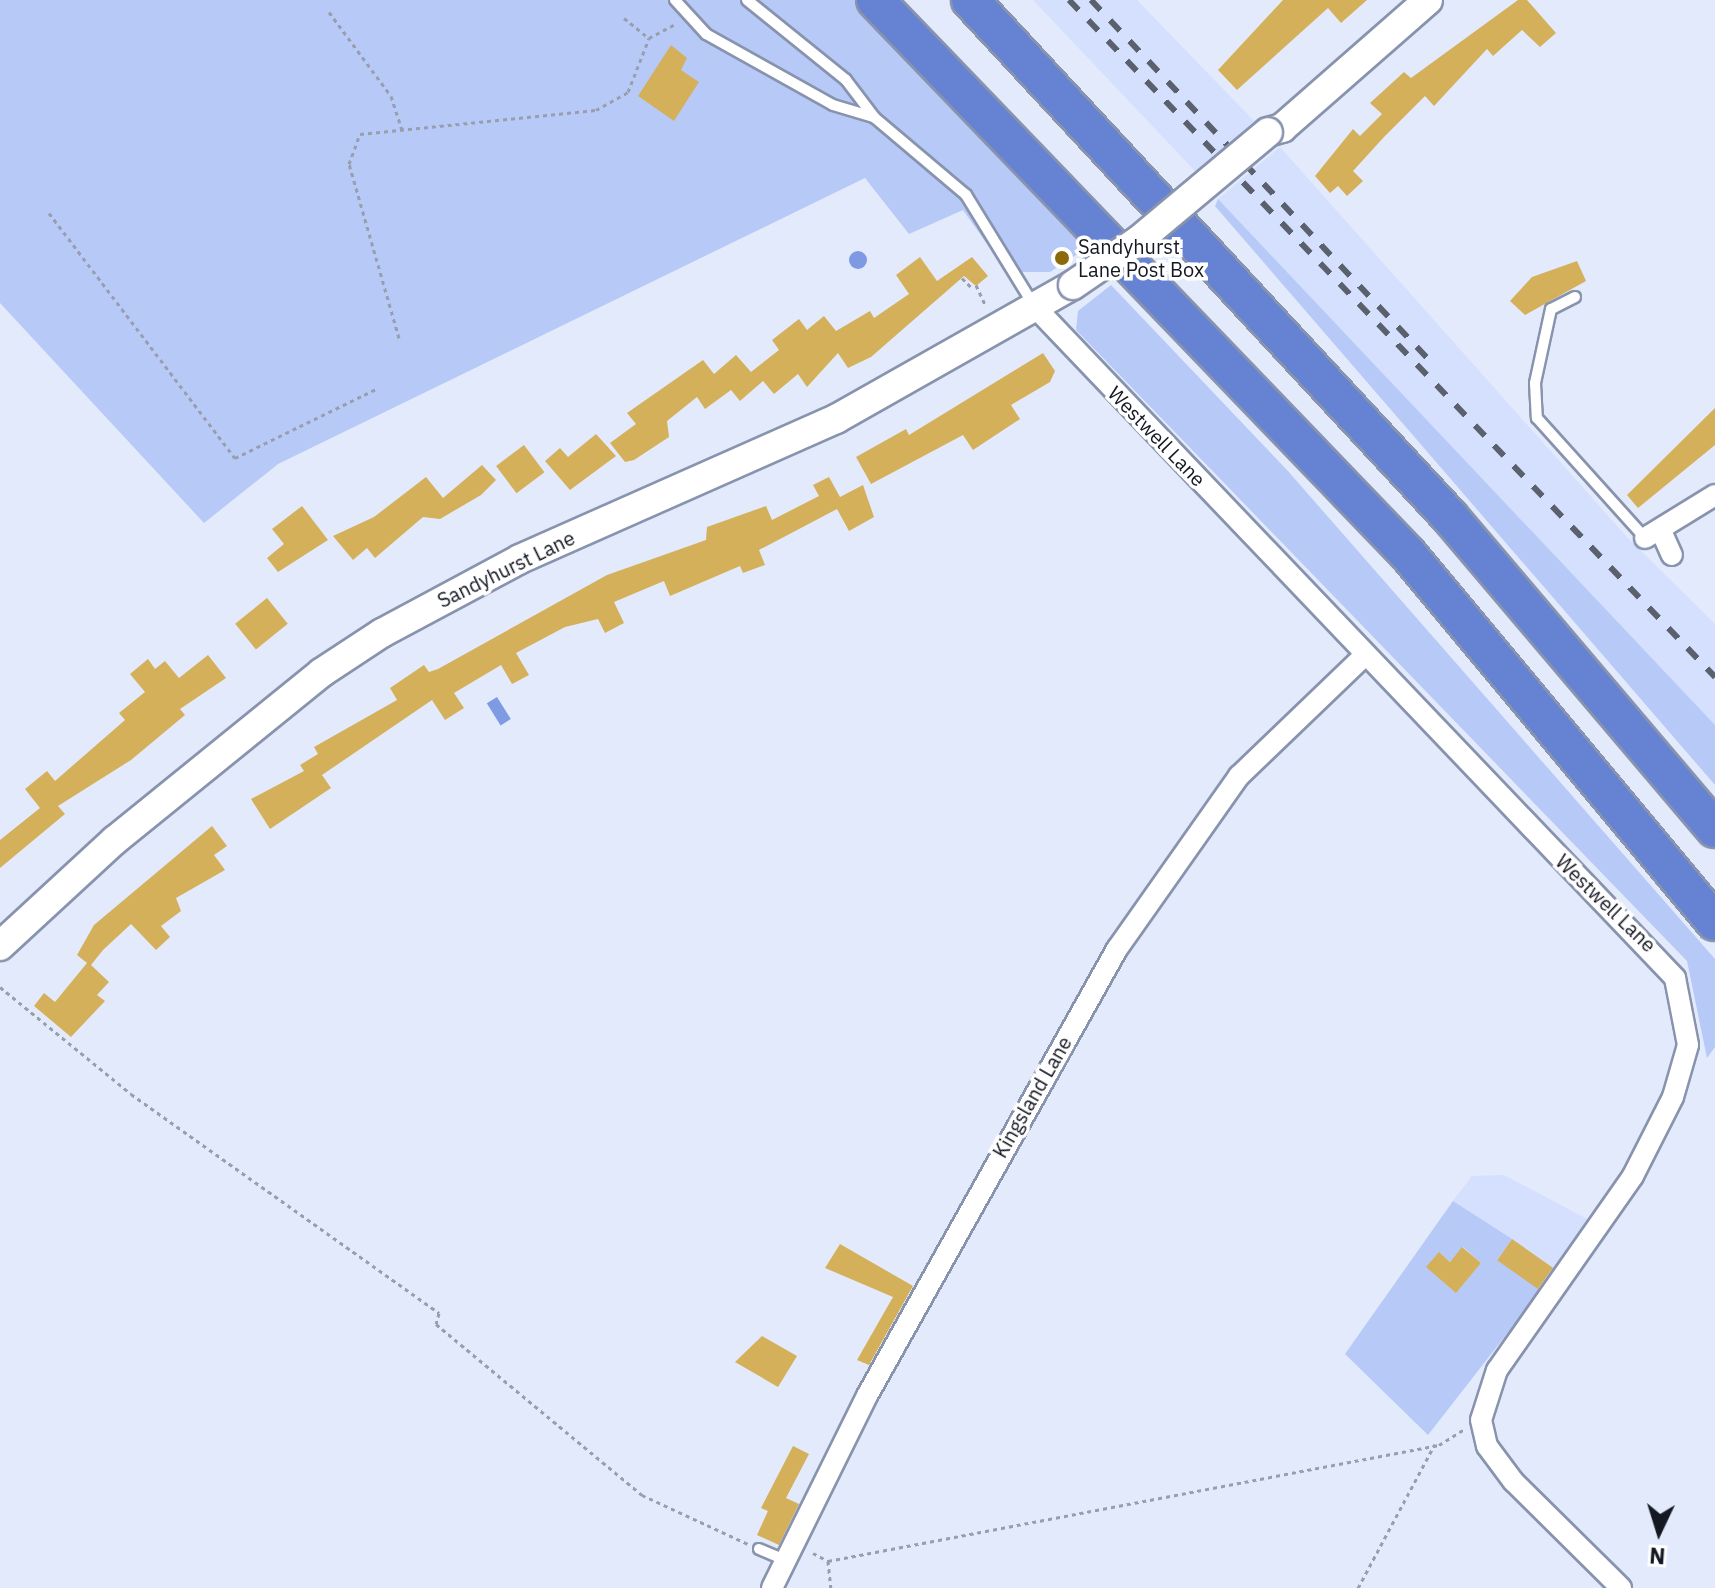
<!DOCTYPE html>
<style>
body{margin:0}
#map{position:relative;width:1715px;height:1588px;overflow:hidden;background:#e2eafb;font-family:"IBM Plex Sans",sans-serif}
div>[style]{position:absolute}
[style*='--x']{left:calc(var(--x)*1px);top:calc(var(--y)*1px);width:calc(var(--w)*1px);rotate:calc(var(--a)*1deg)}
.built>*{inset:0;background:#d4e0fd}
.green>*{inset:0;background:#b7c9f6}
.water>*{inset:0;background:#7e9ae3;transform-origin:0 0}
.round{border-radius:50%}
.building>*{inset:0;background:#d5b05a;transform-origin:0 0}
.path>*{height:3px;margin-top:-1.5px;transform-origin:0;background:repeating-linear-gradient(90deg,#989ead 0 4px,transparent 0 8px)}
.roads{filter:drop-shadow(2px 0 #8893ae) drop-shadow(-2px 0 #8893ae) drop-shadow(0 2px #8893ae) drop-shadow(0 -2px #8893ae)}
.lane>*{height:10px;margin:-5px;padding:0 5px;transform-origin:5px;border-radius:5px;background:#fff}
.street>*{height:20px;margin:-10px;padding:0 10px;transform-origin:10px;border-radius:10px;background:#fff}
.secondary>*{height:28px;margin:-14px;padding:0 14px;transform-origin:14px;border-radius:14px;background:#fff}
.highway>*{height:36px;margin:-18px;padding:0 18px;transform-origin:18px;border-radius:18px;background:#6683d3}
.rail>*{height:6px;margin-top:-3px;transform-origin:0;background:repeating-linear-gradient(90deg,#5a606c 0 14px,transparent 0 28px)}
.bridges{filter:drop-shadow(2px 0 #8893ae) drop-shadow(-2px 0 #8893ae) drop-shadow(0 2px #8893ae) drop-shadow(0 -2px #8893ae)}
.secondary-bridge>*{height:28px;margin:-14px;padding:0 14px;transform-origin:14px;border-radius:14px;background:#fff}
.dots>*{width:22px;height:22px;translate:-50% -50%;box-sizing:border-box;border:4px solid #fff;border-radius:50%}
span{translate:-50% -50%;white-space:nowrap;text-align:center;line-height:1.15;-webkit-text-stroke:7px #fff;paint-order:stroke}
.poi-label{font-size:20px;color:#141822}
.left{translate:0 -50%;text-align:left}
.street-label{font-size:20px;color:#141822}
.north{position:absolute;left:1619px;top:1492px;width:80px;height:80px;-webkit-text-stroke:6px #fff;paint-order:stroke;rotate:184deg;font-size:22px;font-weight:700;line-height:32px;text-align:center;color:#141822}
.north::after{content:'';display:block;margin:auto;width:28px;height:36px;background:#141822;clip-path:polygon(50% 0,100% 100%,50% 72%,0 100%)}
</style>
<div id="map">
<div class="built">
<div style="clip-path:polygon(1033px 0,1137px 0,1257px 124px,1196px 172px)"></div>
<div style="clip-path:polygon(1280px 147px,1626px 536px,1715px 624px,1715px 725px,1218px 199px)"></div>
<div style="clip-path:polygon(1504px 1175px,1587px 1219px,1556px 1270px,1453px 1201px,1472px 1176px)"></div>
</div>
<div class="green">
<div style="clip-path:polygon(0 0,862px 0,1090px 246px,1050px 272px,1007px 272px,963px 210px,909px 234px,865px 178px,278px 464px,204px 523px,0 303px)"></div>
<div style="clip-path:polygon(1218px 199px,1715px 725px,1715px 785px,1215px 206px)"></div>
<div style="clip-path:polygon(1111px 285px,1287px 470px,1715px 959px,1715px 1047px,1707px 1058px,1687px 961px,1076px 330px,1078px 311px)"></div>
<div style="clip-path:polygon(evenodd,1453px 1201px,1512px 1239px,1497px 1260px,1541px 1290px,1428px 1435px,1345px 1354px,1453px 1201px,1463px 1247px,1481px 1263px,1456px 1292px,1439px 1252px,1450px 1262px,1463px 1247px)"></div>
</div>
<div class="water">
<div class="round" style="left:849px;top:251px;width:18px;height:18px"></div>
<div style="left:497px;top:697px;width:26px;height:12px;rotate:58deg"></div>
</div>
<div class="building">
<div style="clip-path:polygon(1283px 0,1367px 0,1341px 23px,1328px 8px,1237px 90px,1218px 70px)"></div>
<div style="clip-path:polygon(1518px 0,1527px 0,1556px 33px,1540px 47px,1522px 30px,1493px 56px,1487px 49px,1434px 106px,1425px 96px,1384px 137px,1353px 171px,1363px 181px,1347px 196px,1338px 186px,1330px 193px,1315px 176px,1353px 129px,1360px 136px,1382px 114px,1370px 103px,1404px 72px,1411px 78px)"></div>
<div style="clip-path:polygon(671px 45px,687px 58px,681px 70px,699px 82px,674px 121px,638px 96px)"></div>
<div style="clip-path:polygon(920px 257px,937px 281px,972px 257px,988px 276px,976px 286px,964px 276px,871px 357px,848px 368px,838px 353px,807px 387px,798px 374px,774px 394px,763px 381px,740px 401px,731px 390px,705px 409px,697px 397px,667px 421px,669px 437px,634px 460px,625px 462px,610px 443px,636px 424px,627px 413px,703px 360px,714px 374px,736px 355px,751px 372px,779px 350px,772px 340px,799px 319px,807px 330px,824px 316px,836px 331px,870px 311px,874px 318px,909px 294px,896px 275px)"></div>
<div style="clip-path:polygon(1577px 261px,1586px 281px,1525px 315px,1510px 301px,1532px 277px)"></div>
<div style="clip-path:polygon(1043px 353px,1055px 371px,1050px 382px,1011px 405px,1020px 419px,973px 450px,963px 435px,871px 484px,856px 457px,906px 429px,909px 435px)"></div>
<div style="clip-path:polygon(1715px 408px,1715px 445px,1638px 508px,1627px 495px)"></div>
<div style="clip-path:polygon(596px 434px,616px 456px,570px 490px,545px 461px,560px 448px,568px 457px)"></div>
<div style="left:524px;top:445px;width:34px;height:35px;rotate:53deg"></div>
<div style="clip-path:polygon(482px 465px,496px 480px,481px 495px,440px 519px,423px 517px,375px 558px,367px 548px,353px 560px,333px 536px,374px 517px,426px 477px,443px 498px)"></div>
<div style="clip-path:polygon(829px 477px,840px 497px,863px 485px,874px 517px,849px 531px,837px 509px,759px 550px,765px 565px,743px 573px,740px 566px,670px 596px,664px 581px,614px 602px,624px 623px,605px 633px,598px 619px,565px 627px,516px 653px,529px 675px,512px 684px,501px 665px,454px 693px,464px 708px,445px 720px,432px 700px,322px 775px,331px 788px,270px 829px,251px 799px,304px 771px,300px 765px,318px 754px,314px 747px,397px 700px,390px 688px,424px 665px,429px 672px,438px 669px,607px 575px,706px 540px,707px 527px,766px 506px,772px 520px,819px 496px,813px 485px)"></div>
<div style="clip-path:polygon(302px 506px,328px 540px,278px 572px,267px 558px,284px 544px,272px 529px)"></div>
<div style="left:267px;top:598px;width:33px;height:41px;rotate:51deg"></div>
<div style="clip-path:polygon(208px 655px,226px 678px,180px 709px,185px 715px,131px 760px,58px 806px,65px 814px,0 868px,0 840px,40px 808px,25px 789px,47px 771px,55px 781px,125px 720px,119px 713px,145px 692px,130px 674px,148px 659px,155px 669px,165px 661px,179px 678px)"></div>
<div style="clip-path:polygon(212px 826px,227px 846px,214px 855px,225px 870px,176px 898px,181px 911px,161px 926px,170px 937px,156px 950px,131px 924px,103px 950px,91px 965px,109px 982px,97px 995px,105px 1001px,71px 1037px,34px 1006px,44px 993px,55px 1002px,87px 963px,77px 955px,94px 925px)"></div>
<div style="left:1512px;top:1239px;width:50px;height:26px;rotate:35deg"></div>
<div style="clip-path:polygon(840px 1244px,913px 1286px,869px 1365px,857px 1360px,893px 1297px,825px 1268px)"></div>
<div style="clip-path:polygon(1462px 1247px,1481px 1263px,1456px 1293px,1426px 1267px,1439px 1252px,1450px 1262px)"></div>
<div style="clip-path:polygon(762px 1336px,797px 1356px,778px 1387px,735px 1362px)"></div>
<div style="clip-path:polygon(793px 1446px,809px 1454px,786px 1498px,799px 1504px,779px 1545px,757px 1535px,768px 1511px,761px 1508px)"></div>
</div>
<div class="path">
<div style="--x:329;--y:12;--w:104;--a:53.6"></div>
<div style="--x:391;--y:96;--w:36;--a:72"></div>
<div style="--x:624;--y:18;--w:32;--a:39"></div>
<div style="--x:49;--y:213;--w:308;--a:52.8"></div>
<div style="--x:235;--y:458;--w:159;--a:-26.1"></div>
<div style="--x:962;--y:278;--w:14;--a:45"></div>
<div style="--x:976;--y:285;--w:23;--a:65"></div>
<div style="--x:399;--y:338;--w:181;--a:-106"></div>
<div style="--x:349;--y:164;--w:32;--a:-70"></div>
<div style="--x:360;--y:134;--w:237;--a:-5.8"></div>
<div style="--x:596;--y:110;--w:37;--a:-29"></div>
<div style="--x:628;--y:92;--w:58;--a:-68.7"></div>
<div style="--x:649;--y:38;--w:30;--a:-28"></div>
<div style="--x:0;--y:987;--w:169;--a:39.2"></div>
<div style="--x:131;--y:1094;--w:378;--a:35.4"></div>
<div style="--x:439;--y:1313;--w:11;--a:105"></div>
<div style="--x:436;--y:1324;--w:268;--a:39.7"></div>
<div style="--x:642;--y:1495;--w:117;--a:24.8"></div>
<div style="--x:813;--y:1553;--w:17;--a:28"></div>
<div style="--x:828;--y:1561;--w:27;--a:84"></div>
<div style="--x:828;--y:1561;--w:622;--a:-10.75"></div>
<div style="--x:1439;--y:1445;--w:31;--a:-32"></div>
<div style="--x:1358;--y:1588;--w:163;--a:-61.9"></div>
</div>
<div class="roads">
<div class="lane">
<div style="--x:675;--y:0;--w:46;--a:47.6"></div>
<div style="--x:706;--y:34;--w:145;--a:29.2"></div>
<div style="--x:833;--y:105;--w:42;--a:16.7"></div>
<div style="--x:747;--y:0;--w:127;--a:38.9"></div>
<div style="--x:846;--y:80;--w:48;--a:52.7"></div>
<div style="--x:875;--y:118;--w:119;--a:40.2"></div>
<div style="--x:966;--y:195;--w:128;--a:58.4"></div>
<div style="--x:1575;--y:297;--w:27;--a:153"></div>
<div style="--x:1551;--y:309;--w:76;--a:102.2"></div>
<div style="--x:1535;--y:383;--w:35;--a:87"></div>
<div style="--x:1537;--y:418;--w:161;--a:48"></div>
<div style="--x:759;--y:1549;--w:30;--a:23"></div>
</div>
<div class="street">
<div style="--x:1034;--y:306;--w:929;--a:46.35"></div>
<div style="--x:1675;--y:978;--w:68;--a:79"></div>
<div style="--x:1688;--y:1045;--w:54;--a:106.1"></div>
<div style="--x:1673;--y:1097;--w:89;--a:116.9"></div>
<div style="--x:1633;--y:1176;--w:237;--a:125"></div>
<div style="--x:1497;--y:1370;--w:52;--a:107.7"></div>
<div style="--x:1481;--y:1420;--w:27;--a:77"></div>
<div style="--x:1487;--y:1446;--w:44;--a:53.4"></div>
<div style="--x:1513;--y:1481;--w:152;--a:44.7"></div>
<div style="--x:1662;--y:533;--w:24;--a:66"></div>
<div style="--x:1645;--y:538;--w:82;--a:-31.6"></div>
<div style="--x:772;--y:1588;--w:216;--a:-63.7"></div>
<div style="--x:868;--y:1394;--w:510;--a:-60.77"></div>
<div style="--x:1117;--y:949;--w:212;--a:-54.8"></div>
<div style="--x:1239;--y:776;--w:173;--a:-43.8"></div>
</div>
<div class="secondary">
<div style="--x:1268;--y:132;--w:15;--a:-16"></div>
<div style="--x:1282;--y:128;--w:194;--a:-41.2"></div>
<div style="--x:0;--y:946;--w:156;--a:-42.7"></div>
<div style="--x:115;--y:840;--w:265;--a:-39"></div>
<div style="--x:321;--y:673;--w:73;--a:-33.3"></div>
<div style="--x:382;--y:633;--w:157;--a:-28.2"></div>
<div style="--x:520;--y:559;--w:346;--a:-23.9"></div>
<div style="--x:836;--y:419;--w:272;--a:-29.5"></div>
</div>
<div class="highway">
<div style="--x:875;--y:0;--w:769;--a:46.11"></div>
<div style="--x:1408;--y:554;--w:479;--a:50.2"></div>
<div style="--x:970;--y:0;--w:705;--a:47.13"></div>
<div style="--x:1450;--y:517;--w:409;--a:49.7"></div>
</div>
</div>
<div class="rail">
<div style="--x:1069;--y:0;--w:936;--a:46.34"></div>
<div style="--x:1091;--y:0;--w:499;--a:46.8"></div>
</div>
<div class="bridges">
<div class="secondary-bridge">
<div style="--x:1073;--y:285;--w:80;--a:-34.3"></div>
<div style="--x:1139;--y:240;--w:168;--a:-39.9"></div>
</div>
</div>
<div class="dots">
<div style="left:1062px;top:258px;background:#8b6a0a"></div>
</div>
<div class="poi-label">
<span class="left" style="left:1078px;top:258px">Sandyhurst<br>Lane Post Box</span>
</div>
<div class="street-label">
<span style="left:1157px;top:436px;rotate:46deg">Westwell Lane</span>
<span style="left:506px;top:569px;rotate:-26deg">Sandyhurst Lane</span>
<span style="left:1606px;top:903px;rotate:44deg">Westwell Lane</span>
<span style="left:1032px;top:1097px;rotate:-60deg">Kingsland Lane</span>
</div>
<div class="north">N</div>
</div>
